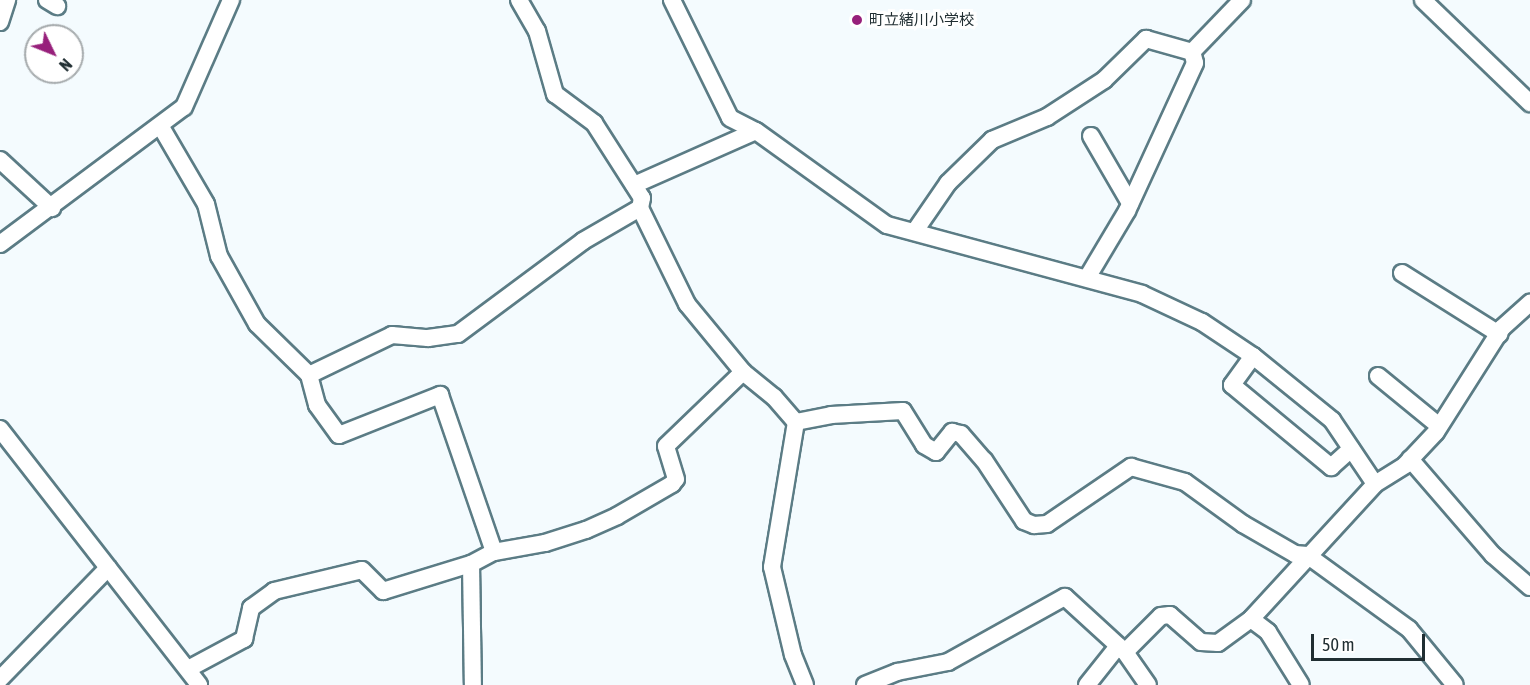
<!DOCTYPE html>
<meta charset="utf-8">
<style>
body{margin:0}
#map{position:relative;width:1530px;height:685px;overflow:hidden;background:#f4fbfe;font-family:"Asap Condensed","Noto Sans JP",sans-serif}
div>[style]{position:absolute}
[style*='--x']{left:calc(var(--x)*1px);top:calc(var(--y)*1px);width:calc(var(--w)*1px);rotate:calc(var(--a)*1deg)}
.roads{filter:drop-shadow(2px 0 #5b7c85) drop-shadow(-2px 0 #5b7c85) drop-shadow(0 2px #5b7c85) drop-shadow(0 -2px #5b7c85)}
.street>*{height:16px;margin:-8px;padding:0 8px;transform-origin:8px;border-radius:8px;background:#fff}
.dots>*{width:16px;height:16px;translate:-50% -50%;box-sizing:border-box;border:3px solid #fff;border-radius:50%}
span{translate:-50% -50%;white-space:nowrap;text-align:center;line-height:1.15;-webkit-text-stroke:6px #fff;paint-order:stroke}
.poi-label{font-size:15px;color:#202e32}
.left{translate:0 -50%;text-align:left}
.north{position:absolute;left:24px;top:24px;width:60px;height:60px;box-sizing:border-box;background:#fff;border:2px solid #a6abad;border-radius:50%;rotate:133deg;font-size:16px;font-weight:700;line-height:24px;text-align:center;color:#202e32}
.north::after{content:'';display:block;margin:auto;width:21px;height:27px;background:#97207b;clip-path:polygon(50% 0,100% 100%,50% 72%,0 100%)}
.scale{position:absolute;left:1311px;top:634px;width:114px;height:27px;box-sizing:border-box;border:3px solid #202e32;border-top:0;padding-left:8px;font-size:18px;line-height:21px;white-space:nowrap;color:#202e32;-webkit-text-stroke:4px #fff;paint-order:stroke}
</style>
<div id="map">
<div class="roads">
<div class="street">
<div style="--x:47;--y:0;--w:12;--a:31"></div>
<div style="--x:519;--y:0;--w:36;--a:60"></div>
<div style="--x:537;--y:31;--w:66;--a:74.1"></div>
<div style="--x:555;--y:94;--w:49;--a:36.6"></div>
<div style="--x:594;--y:123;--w:89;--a:57.4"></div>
<div style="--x:642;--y:198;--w:10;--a:101"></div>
<div style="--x:640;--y:208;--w:107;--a:63.9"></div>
<div style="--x:687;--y:304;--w:88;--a:50.5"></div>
<div style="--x:743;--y:372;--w:40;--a:39"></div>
<div style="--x:774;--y:397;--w:33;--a:49"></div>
<div style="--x:672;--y:0;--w:131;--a:63.8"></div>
<div style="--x:730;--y:118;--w:29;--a:27"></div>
<div style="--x:756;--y:131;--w:161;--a:35.7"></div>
<div style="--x:887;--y:225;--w:264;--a:15.1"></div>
<div style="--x:1142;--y:294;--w:66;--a:25"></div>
<div style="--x:1202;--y:322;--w:61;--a:33.7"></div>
<div style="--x:1253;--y:356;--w:102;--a:39"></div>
<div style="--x:1332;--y:420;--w:77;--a:56.1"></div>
<div style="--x:1423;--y:0;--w:149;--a:43.9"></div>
<div style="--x:0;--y:22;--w:23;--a:-72"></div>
<div style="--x:161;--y:127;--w:89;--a:59.7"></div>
<div style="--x:206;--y:204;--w:54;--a:76"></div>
<div style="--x:219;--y:256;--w:78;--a:60.8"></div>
<div style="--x:257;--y:324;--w:73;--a:44.4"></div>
<div style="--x:309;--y:375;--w:92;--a:-25.7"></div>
<div style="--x:392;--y:335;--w:36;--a:5"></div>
<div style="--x:428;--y:338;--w:30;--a:-8"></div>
<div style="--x:458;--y:334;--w:156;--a:-36.6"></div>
<div style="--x:583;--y:241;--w:66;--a:-30.1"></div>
<div style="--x:1091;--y:136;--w:78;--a:59.8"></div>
<div style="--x:0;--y:160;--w:71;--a:42.7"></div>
<div style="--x:634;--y:185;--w:133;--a:-23.9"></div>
<div style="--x:915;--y:231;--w:58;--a:-55.5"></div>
<div style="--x:948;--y:183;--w:62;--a:-44.3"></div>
<div style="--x:992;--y:140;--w:60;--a:-22.7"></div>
<div style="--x:1047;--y:117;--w:68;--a:-33"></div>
<div style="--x:1104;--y:80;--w:59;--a:-44.3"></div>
<div style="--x:1146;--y:39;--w:48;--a:15.8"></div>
<div style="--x:1192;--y:52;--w:72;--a:-46.1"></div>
<div style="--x:0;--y:244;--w:229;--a:-36.7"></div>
<div style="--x:184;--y:107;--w:117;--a:-66.3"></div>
<div style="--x:1402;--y:273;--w:115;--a:32.2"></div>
<div style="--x:1087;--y:278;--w:78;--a:-59.2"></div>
<div style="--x:1127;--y:211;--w:163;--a:-65.3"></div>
<div style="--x:1195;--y:63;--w:8;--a:-104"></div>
<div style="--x:1253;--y:356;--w:36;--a:126"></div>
<div style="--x:1232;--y:385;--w:129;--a:39.6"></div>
<div style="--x:1331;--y:467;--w:27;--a:-42"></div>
<div style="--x:309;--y:375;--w:31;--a:75"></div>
<div style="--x:317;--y:405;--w:37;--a:54"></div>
<div style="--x:339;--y:435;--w:109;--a:-21.6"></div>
<div style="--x:440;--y:395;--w:166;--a:71"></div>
<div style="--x:1378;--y:376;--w:79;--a:39.3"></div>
<div style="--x:796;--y:422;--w:36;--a:-11"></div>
<div style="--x:831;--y:415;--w:72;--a:-3.2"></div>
<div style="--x:903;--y:411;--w:40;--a:58"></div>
<div style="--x:924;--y:445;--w:14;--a:30"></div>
<div style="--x:936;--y:452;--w:26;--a:-51"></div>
<div style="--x:952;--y:432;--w:9;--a:13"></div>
<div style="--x:961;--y:434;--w:35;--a:49"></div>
<div style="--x:984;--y:460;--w:73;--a:56.7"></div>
<div style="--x:1024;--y:521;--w:11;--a:22"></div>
<div style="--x:1034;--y:525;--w:13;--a:-4"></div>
<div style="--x:1047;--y:524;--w:102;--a:-34.2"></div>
<div style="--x:1131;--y:467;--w:56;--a:15.5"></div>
<div style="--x:1185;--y:482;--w:72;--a:35.9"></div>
<div style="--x:1243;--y:524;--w:60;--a:30"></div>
<div style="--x:1295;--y:554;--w:12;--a:5"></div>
<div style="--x:1307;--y:555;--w:126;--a:36"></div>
<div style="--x:1409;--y:629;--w:72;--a:50.6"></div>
<div style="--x:796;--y:422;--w:147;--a:99.4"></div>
<div style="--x:772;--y:567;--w:90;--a:76.6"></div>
<div style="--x:793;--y:655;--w:32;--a:68"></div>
<div style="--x:0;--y:429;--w:324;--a:52.1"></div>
<div style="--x:1410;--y:459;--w:127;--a:49.2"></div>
<div style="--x:1493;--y:555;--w:49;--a:40.9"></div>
<div style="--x:471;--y:564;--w:121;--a:89.1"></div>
<div style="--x:1251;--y:619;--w:21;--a:37"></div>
<div style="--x:1268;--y:632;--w:62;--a:58.1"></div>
<div style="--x:1125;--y:652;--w:51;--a:-45"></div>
<div style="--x:1161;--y:616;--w:9;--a:-6"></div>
<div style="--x:1170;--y:615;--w:41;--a:41.1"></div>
<div style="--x:1201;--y:642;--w:17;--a:3"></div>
<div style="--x:1218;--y:643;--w:41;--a:-36"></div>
<div style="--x:1251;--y:619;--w:183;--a:-47.4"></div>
<div style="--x:1375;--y:484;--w:36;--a:-32"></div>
<div style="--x:1405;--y:465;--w:45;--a:-46.8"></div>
<div style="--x:1436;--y:432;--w:123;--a:-57.6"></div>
<div style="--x:1502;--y:328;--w:38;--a:-42"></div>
<div style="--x:188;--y:669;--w:64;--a:-28.2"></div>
<div style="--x:244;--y:639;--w:32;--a:-77"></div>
<div style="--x:251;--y:608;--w:29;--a:-36"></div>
<div style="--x:274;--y:591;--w:90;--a:-13.4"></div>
<div style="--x:362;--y:570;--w:30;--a:45"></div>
<div style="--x:383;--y:591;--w:92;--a:-17.1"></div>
<div style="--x:471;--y:564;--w:26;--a:-28"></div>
<div style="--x:494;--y:552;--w:52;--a:-10"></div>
<div style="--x:545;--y:543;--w:43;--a:-17.6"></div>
<div style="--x:586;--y:530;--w:34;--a:-24"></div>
<div style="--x:617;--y:516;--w:64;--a:-30.2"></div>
<div style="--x:672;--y:484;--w:6;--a:-51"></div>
<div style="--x:676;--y:479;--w:34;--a:-107"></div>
<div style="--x:666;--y:446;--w:107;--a:-43.9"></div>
<div style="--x:0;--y:679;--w:155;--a:-45.8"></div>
<div style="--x:865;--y:685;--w:35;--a:-22"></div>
<div style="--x:897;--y:672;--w:52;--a:-11.1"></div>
<div style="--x:948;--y:662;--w:134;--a:-29.1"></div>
<div style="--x:1065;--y:597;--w:81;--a:42.5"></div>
<div style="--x:1125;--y:652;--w:40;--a:55.1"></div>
<div style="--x:1087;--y:685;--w:50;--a:-51.5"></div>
</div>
</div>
<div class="dots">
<div style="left:857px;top:20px;background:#97207b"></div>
</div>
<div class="poi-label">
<span class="left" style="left:869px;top:20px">町立緒川小学校</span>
</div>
<div class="north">N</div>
<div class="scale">50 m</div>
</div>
